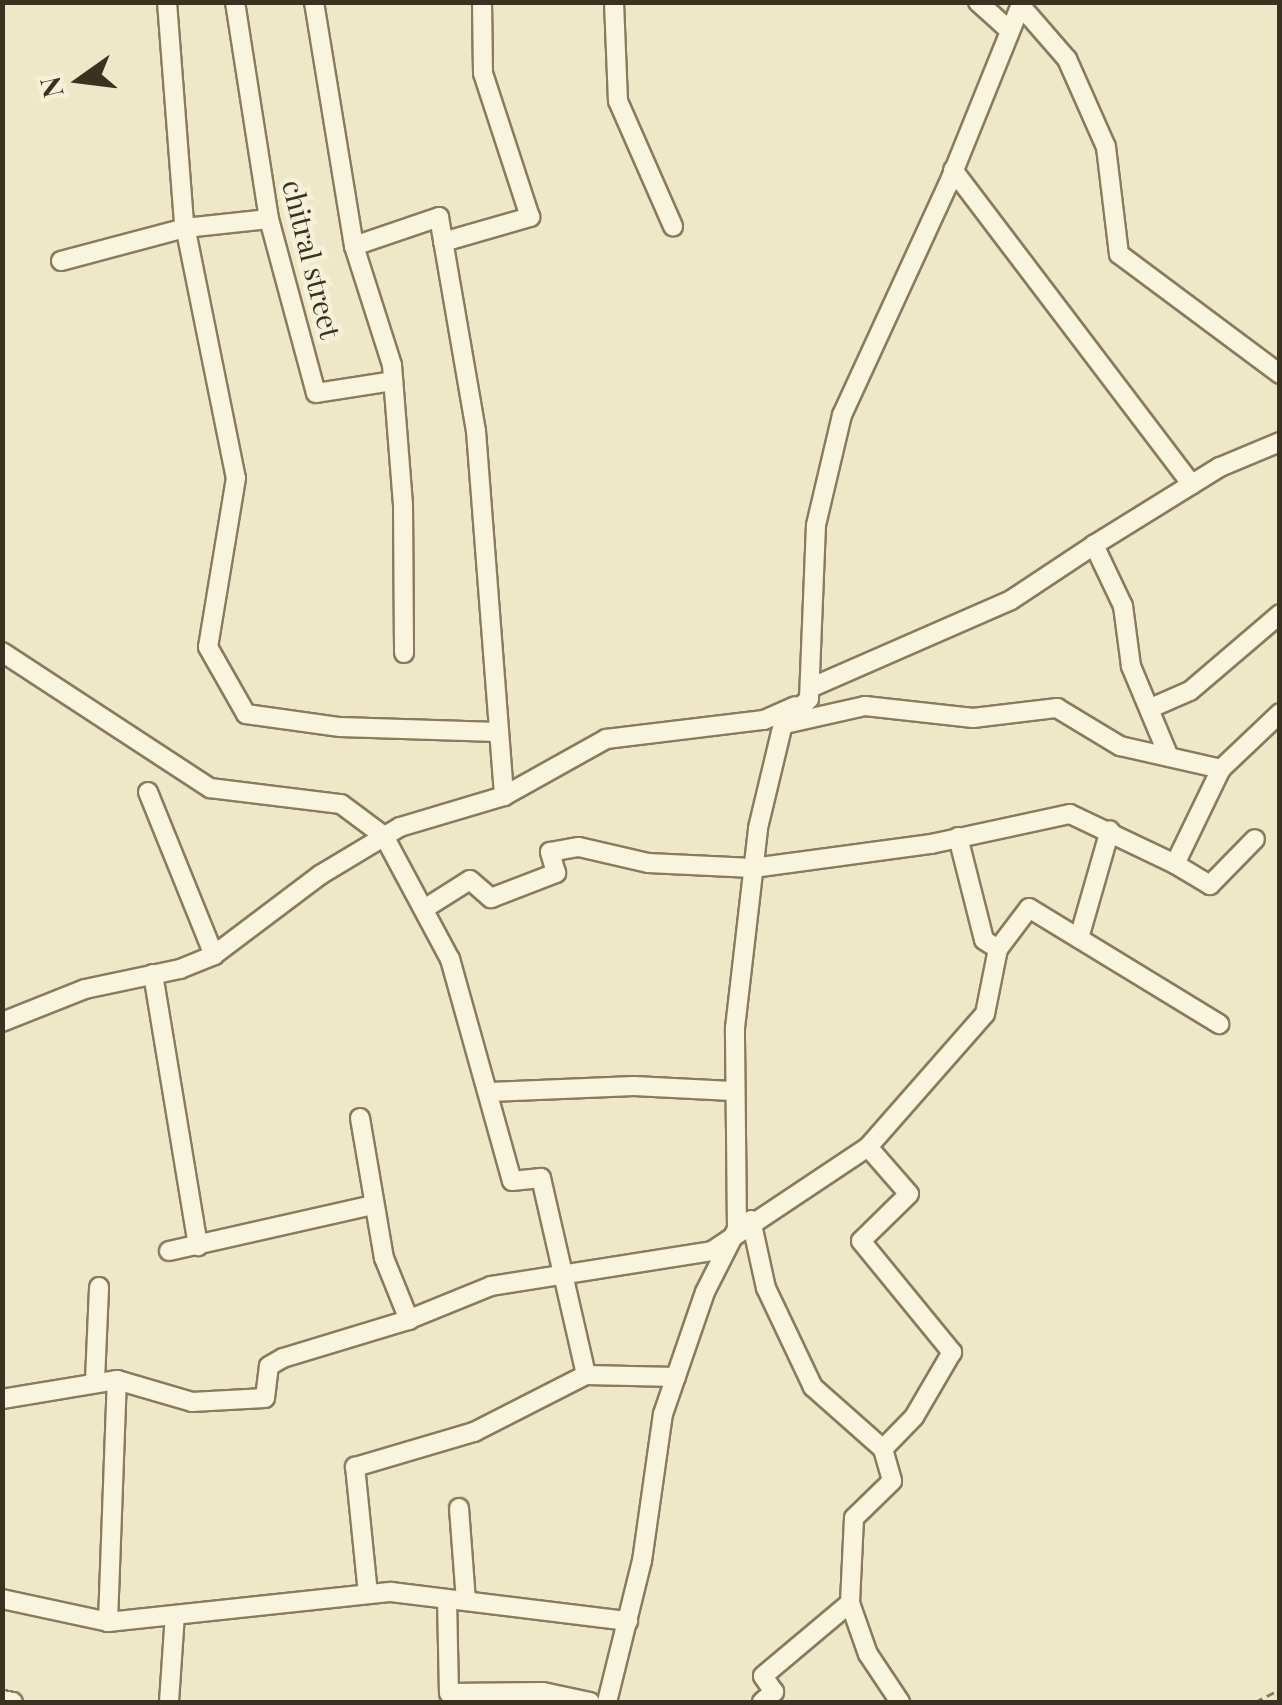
<!DOCTYPE html>
<style>
body{margin:0}
#map{position:relative;width:1282px;height:1705px;overflow:hidden;background:#eee8c9;font-family:"Playfair Display",serif}
div>[style]{position:absolute}
[style*='--x']{left:calc(var(--x)*1px);top:calc(var(--y)*1px);width:calc(var(--w)*1px);rotate:calc(var(--a)*1deg)}
.path>*{height:2.5px;margin-top:-1.25px;transform-origin:0;background:repeating-linear-gradient(90deg,#8a7b5e 0 8px,transparent 0 13px)}
.roads{filter:drop-shadow(2px 0 #8a7b5e) drop-shadow(-2px 0 #8a7b5e) drop-shadow(0 2px #8a7b5e) drop-shadow(0 -2px #8a7b5e)}
.minor>*{height:18px;margin:-9px;padding:0 9px;transform-origin:9px;border-radius:9px;background:#f8f4dd}
span{translate:-50% -50%;white-space:nowrap;text-align:center;line-height:1.15;-webkit-text-stroke:9px #f5f1d9;paint-order:stroke}
.street-label{font-size:28px;color:#3b3121}
.frame{position:absolute;inset:0;border:5px solid #3b3121;pointer-events:none}
.north{position:absolute;left:30px;top:30px;width:100px;height:100px;-webkit-text-stroke:8px #f5f1d9;paint-order:stroke;rotate:256deg;font-size:28px;font-weight:700;line-height:40px;text-align:center;color:#3b3121}
.north::after{content:'';display:block;margin:auto;width:35px;height:45px;background:#3b3121;clip-path:polygon(50% 0,100% 100%,50% 72%,0 100%)}
</style>
<div id="map">
<div class="path">
<div style="--x:1255;--y:1702;--w:28;--a:-27"></div>
</div>
<div class="roads">
<div class="minor">
<div style="--x:167;--y:2;--w:220;--a:85.6"></div>
<div style="--x:184;--y:221;--w:262;--a:78.6"></div>
<div style="--x:236;--y:478;--w:171;--a:99.4"></div>
<div style="--x:208;--y:647;--w:77;--a:60.4"></div>
<div style="--x:246;--y:714;--w:95;--a:7.9"></div>
<div style="--x:340;--y:727;--w:157;--a:1.8"></div>
<div style="--x:235;--y:2;--w:220;--a:81.1"></div>
<div style="--x:269;--y:219;--w:180;--a:74.9"></div>
<div style="--x:316;--y:393;--w:78;--a:-8.9"></div>
<div style="--x:314;--y:2;--w:247;--a:80.7"></div>
<div style="--x:354;--y:246;--w:90;--a:-18.8"></div>
<div style="--x:439;--y:217;--w:217;--a:80.2"></div>
<div style="--x:476;--y:431;--w:366;--a:85.6"></div>
<div style="--x:614;--y:2;--w:99;--a:87.7"></div>
<div style="--x:618;--y:101;--w:137;--a:66.3"></div>
<div style="--x:978;--y:2;--w:42;--a:42.1"></div>
<div style="--x:1020;--y:5;--w:72;--a:49"></div>
<div style="--x:1067;--y:59;--w:96;--a:66.1"></div>
<div style="--x:1106;--y:147;--w:108;--a:83.1"></div>
<div style="--x:1119;--y:254;--w:201;--a:36.7"></div>
<div style="--x:953;--y:170;--w:395;--a:52.8"></div>
<div style="--x:443;--y:242;--w:91;--a:-16"></div>
<div style="--x:530;--y:217;--w:151;--a:-108.1"></div>
<div style="--x:483;--y:73;--w:71;--a:-90.8"></div>
<div style="--x:354;--y:246;--w:125;--a:72.3"></div>
<div style="--x:392;--y:365;--w:139;--a:85.5"></div>
<div style="--x:403;--y:504;--w:149;--a:89.6"></div>
<div style="--x:61;--y:261;--w:128;--a:-14.9"></div>
<div style="--x:185;--y:228;--w:84;--a:-6.1"></div>
<div style="--x:2;--y:652;--w:249;--a:33.2"></div>
<div style="--x:210;--y:788;--w:132;--a:7"></div>
<div style="--x:341;--y:804;--w:54;--a:36.7"></div>
<div style="--x:384;--y:836;--w:140;--a:61.8"></div>
<div style="--x:450;--y:959;--w:230;--a:74.4"></div>
<div style="--x:512;--y:1181;--w:29;--a:-6"></div>
<div style="--x:541;--y:1178;--w:202;--a:77.1"></div>
<div style="--x:810;--y:688;--w:219;--a:-23.6"></div>
<div style="--x:1011;--y:600;--w:100;--a:-33.5"></div>
<div style="--x:1153;--y:707;--w:40;--a:-23.4"></div>
<div style="--x:1190;--y:691;--w:118;--a:-40.5"></div>
<div style="--x:785;--y:724;--w:82;--a:-12.7"></div>
<div style="--x:865;--y:706;--w:109;--a:6.3"></div>
<div style="--x:973;--y:718;--w:85;--a:-6.8"></div>
<div style="--x:1057;--y:708;--w:74;--a:31.1"></div>
<div style="--x:1120;--y:746;--w:104;--a:12.8"></div>
<div style="--x:1221;--y:769;--w:81;--a:-43.5"></div>
<div style="--x:1169;--y:757;--w:99;--a:-112.7"></div>
<div style="--x:1131;--y:666;--w:61;--a:-97.6"></div>
<div style="--x:1123;--y:606;--w:68;--a:-115.4"></div>
<div style="--x:1094;--y:545;--w:148;--a:-31.8"></div>
<div style="--x:1220;--y:467;--w:65;--a:-22.6"></div>
<div style="--x:148;--y:792;--w:176;--a:68"></div>
<div style="--x:958;--y:837;--w:106;--a:75.8"></div>
<div style="--x:984;--y:940;--w:17;--a:33"></div>
<div style="--x:1175;--y:864;--w:41;--a:31"></div>
<div style="--x:1210;--y:885;--w:64;--a:-45.6"></div>
<div style="--x:424;--y:909;--w:54;--a:-32.2"></div>
<div style="--x:470;--y:880;--w:28;--a:41"></div>
<div style="--x:491;--y:898;--w:70;--a:-21"></div>
<div style="--x:556;--y:873;--w:22;--a:-106"></div>
<div style="--x:550;--y:852;--w:29;--a:-10"></div>
<div style="--x:579;--y:847;--w:71;--a:13.1"></div>
<div style="--x:648;--y:863;--w:105;--a:2.7"></div>
<div style="--x:753;--y:868;--w:180;--a:-7.7"></div>
<div style="--x:931;--y:844;--w:142;--a:-12.2"></div>
<div style="--x:1070;--y:814;--w:116;--a:25.5"></div>
<div style="--x:1175;--y:864;--w:106;--a:-64.2"></div>
<div style="--x:1079;--y:938;--w:112;--a:-74"></div>
<div style="--x:153;--y:974;--w:276;--a:80.6"></div>
<div style="--x:2;--y:1022;--w:89;--a:-21.7"></div>
<div style="--x:85;--y:989;--w:97;--a:-11.9"></div>
<div style="--x:180;--y:969;--w:37;--a:-22"></div>
<div style="--x:214;--y:955;--w:133;--a:-37"></div>
<div style="--x:320;--y:875;--w:93;--a:-31"></div>
<div style="--x:400;--y:827;--w:109;--a:-16.6"></div>
<div style="--x:504;--y:796;--w:117;--a:-29.2"></div>
<div style="--x:606;--y:739;--w:159;--a:-6.9"></div>
<div style="--x:764;--y:720;--w:34;--a:-24"></div>
<div style="--x:490;--y:1092;--w:144;--a:-2.4"></div>
<div style="--x:634;--y:1086;--w:98;--a:2.9"></div>
<div style="--x:360;--y:1118;--w:142;--a:80.3"></div>
<div style="--x:384;--y:1258;--w:67;--a:68"></div>
<div style="--x:868;--y:1147;--w:177;--a:-48.7"></div>
<div style="--x:985;--y:1014;--w:66;--a:-78.7"></div>
<div style="--x:998;--y:949;--w:51;--a:-52.9"></div>
<div style="--x:1029;--y:908;--w:223;--a:31.4"></div>
<div style="--x:751;--y:1220;--w:70;--a:77.6"></div>
<div style="--x:766;--y:1288;--w:110;--a:64.6"></div>
<div style="--x:813;--y:1387;--w:94;--a:41.5"></div>
<div style="--x:169;--y:1251;--w:209;--a:-12.7"></div>
<div style="--x:95;--y:1380;--w:93;--a:-87.5"></div>
<div style="--x:2;--y:1399;--w:117;--a:-9.4"></div>
<div style="--x:459;--y:1508;--w:93;--a:85.7"></div>
<div style="--x:368;--y:1594;--w:128;--a:-95.8"></div>
<div style="--x:355;--y:1467;--w:124;--a:-16.4"></div>
<div style="--x:474;--y:1432;--w:126;--a:-27"></div>
<div style="--x:586;--y:1375;--w:90;--a:1.3"></div>
<div style="--x:2;--y:1599;--w:108;--a:12.2"></div>
<div style="--x:108;--y:1622;--w:285;--a:-6.1"></div>
<div style="--x:391;--y:1592;--w:239;--a:7"></div>
<div style="--x:447;--y:1599;--w:94;--a:88.8"></div>
<div style="--x:449;--y:1693;--w:94;--a:-0.6"></div>
<div style="--x:543;--y:1692;--w:48;--a:12"></div>
<div style="--x:108;--y:1622;--w:242;--a:-87.9"></div>
<div style="--x:117;--y:1380;--w:78;--a:16.3"></div>
<div style="--x:192;--y:1402;--w:73;--a:-3.1"></div>
<div style="--x:265;--y:1398;--w:32;--a:-83"></div>
<div style="--x:269;--y:1366;--w:16;--a:-30"></div>
<div style="--x:283;--y:1358;--w:127;--a:-16.9"></div>
<div style="--x:405;--y:1321;--w:93;--a:-22.1"></div>
<div style="--x:491;--y:1286;--w:224;--a:-9"></div>
<div style="--x:712;--y:1251;--w:187;--a:-33.7"></div>
<div style="--x:868;--y:1147;--w:62;--a:48.9"></div>
<div style="--x:909;--y:1194;--w:67;--a:135.6"></div>
<div style="--x:861;--y:1241;--w:144;--a:50.7"></div>
<div style="--x:952;--y:1352;--w:75;--a:120.3"></div>
<div style="--x:914;--y:1417;--w:45;--a:134.1"></div>
<div style="--x:883;--y:1449;--w:33;--a:74"></div>
<div style="--x:892;--y:1481;--w:53;--a:135.8"></div>
<div style="--x:854;--y:1518;--w:85;--a:92.7"></div>
<div style="--x:850;--y:1603;--w:54;--a:70.6"></div>
<div style="--x:868;--y:1654;--w:58;--a:56.3"></div>
<div style="--x:2;--y:1700;--w:11;--a:10"></div>
<div style="--x:169;--y:1702;--w:87;--a:-86.1"></div>
<div style="--x:607;--y:1702;--w:145;--a:-76.1"></div>
<div style="--x:642;--y:1561;--w:148;--a:-81.9"></div>
<div style="--x:663;--y:1414;--w:129;--a:-71"></div>
<div style="--x:705;--y:1292;--w:71;--a:-63.1"></div>
<div style="--x:737;--y:1229;--w:201;--a:-90.6"></div>
<div style="--x:735;--y:1028;--w:201;--a:-83.4"></div>
<div style="--x:758;--y:828;--w:107;--a:-76.5"></div>
<div style="--x:783;--y:724;--w:36;--a:-44"></div>
<div style="--x:809;--y:699;--w:174;--a:-87.7"></div>
<div style="--x:816;--y:525;--w:113;--a:-76.7"></div>
<div style="--x:842;--y:415;--w:253;--a:-65.3"></div>
<div style="--x:948;--y:185;--w:197;--a:-68"></div>
<div style="--x:762;--y:1702;--w:16;--a:-40"></div>
<div style="--x:774;--y:1692;--w:19;--a:-125"></div>
<div style="--x:763;--y:1676;--w:114;--a:-40"></div>
</div>
</div>
<div class="street-label">
<span style="left:312px;top:259px;rotate:76deg">chitral street</span>
</div>
<div class="frame"></div>
<div class="north">N</div>
</div>
